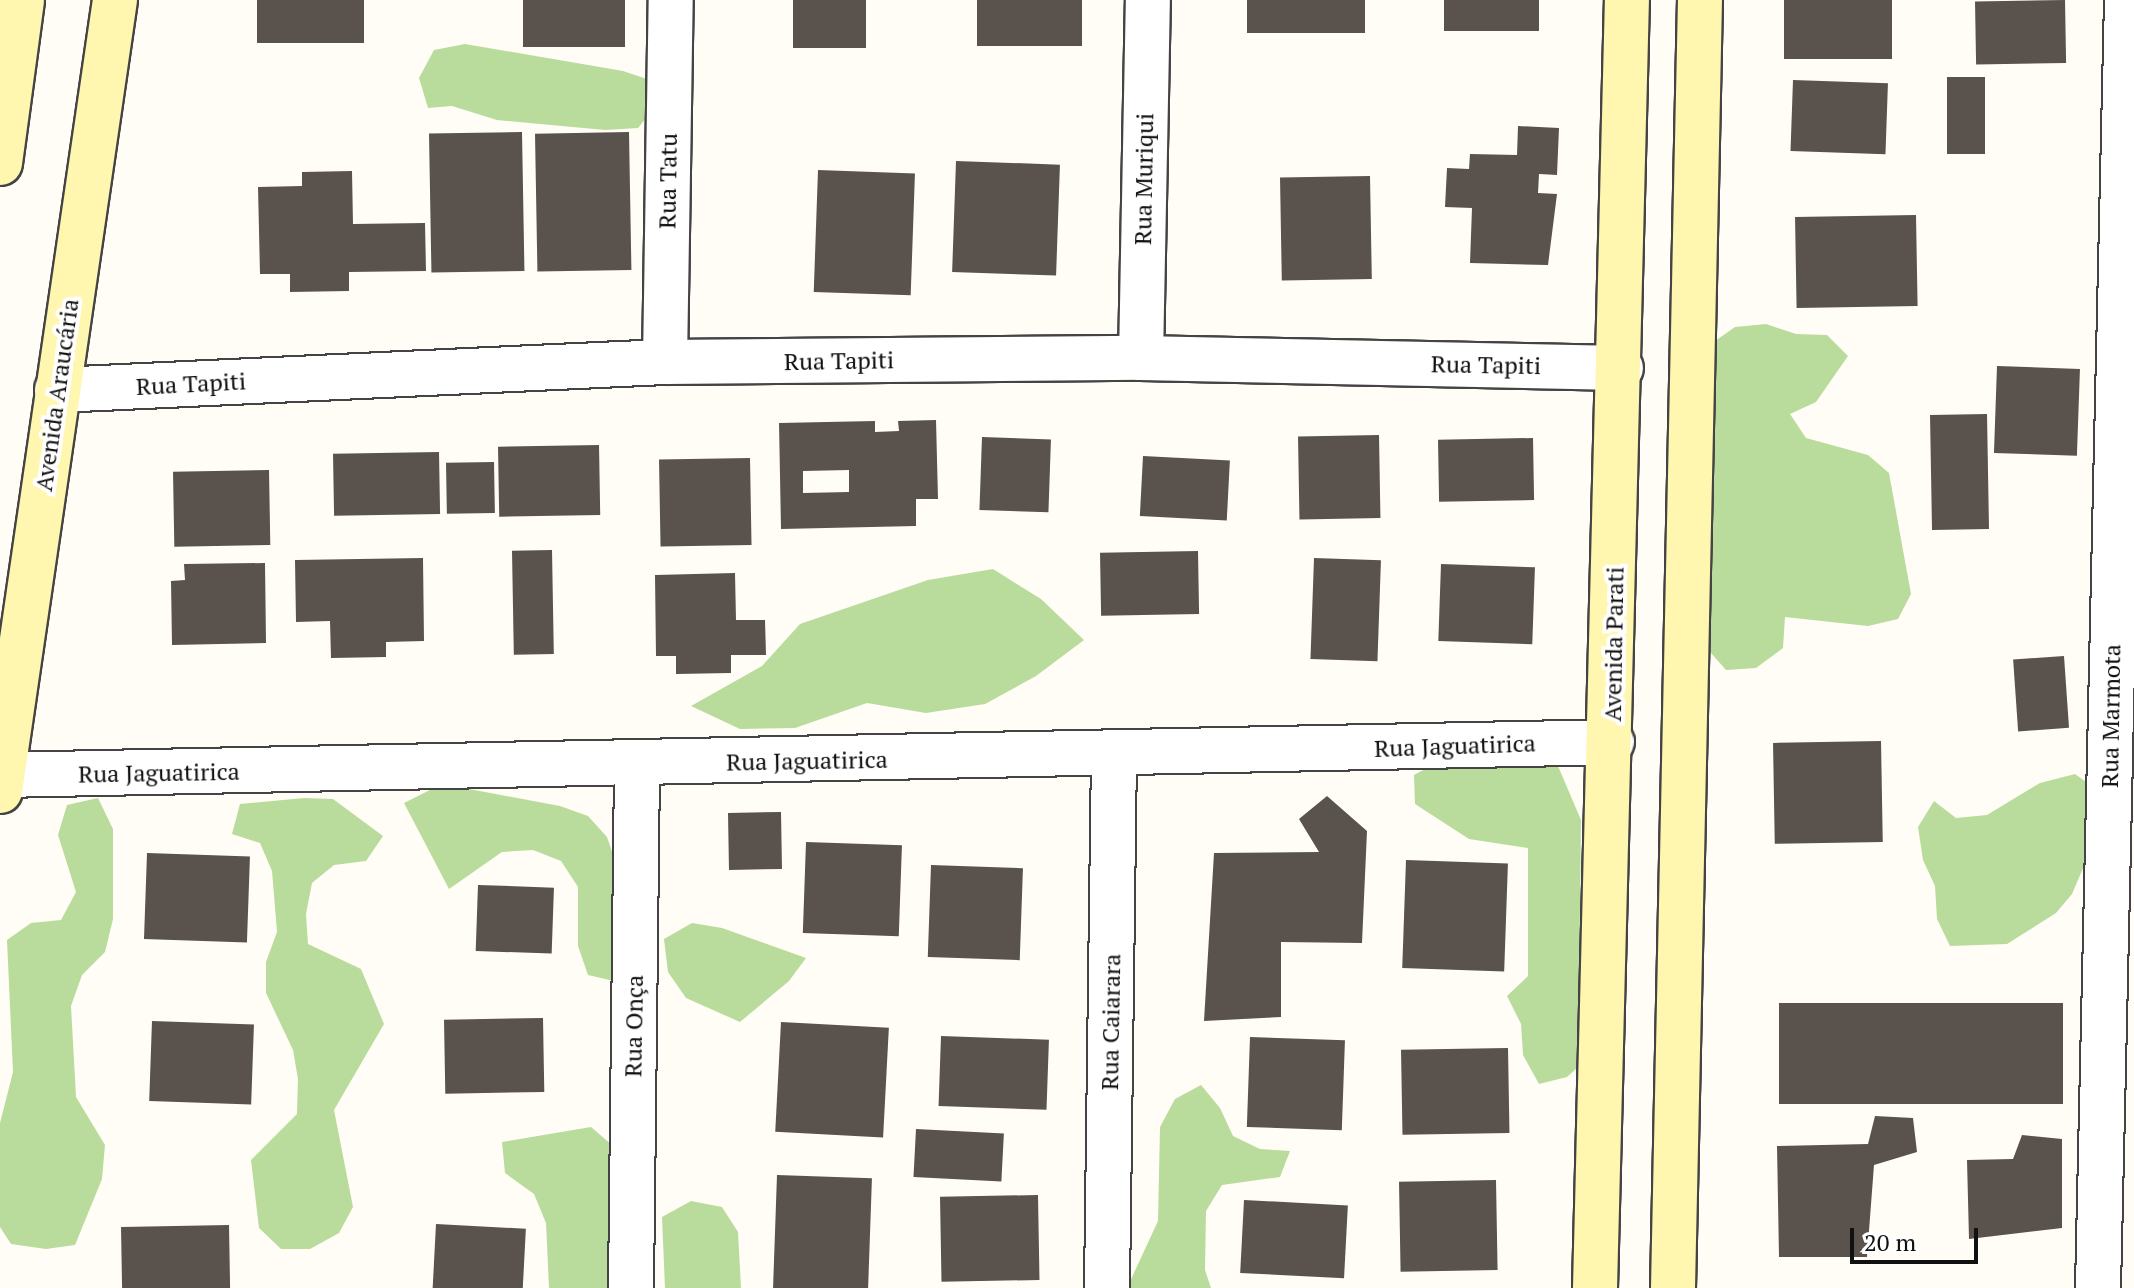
<!DOCTYPE html>
<meta charset="utf-8">
<style>
body{margin:0}
#map{position:relative;width:2134px;height:1288px;overflow:hidden;background:#fffdf5;font-family:"PT Serif",serif}
div>[style]{position:absolute}
[style*='--x']{left:calc(var(--x)*1px);top:calc(var(--y)*1px);width:calc(var(--w)*1px);rotate:calc(var(--a)*1deg)}
.forest>*{inset:0;background:#b9dc9c}
.building>*{inset:0;background:#5a524d;transform-origin:0 0}
.roads{filter:drop-shadow(2px 0 #444) drop-shadow(-2px 0 #444) drop-shadow(0 2px #444) drop-shadow(0 -2px #444)}
.street>*{height:44px;margin:-22px;padding:0 22px;transform-origin:22px;border-radius:22px;background:#fff}
.secondary>*{height:44px;margin:-22px;padding:0 22px;transform-origin:22px;border-radius:22px;background:#fff6b0}
span{translate:-50% -50%;white-space:nowrap;text-align:center;line-height:1.15;-webkit-text-stroke:8px #fff;paint-order:stroke}
.street-label{font-size:24px;color:#111}
.scale{position:absolute;left:1850px;top:1228px;width:128px;height:36px;box-sizing:border-box;border:4px solid #111;border-top:0;padding-left:10px;font-size:24px;line-height:28px;white-space:nowrap;color:#111;-webkit-text-stroke:6px #fff;paint-order:stroke}
</style>
<div id="map">
<div class="forest">
<div style="clip-path:polygon(465px 44px,623px 71px,653px 81px,656px 106px,638px 128px,605px 130px,497px 120px,452px 106px,428px 108px,419px 78px,434px 50px)"></div>
<div style="clip-path:polygon(1766px 324px,1796px 334px,1827px 335px,1848px 356px,1816px 402px,1790px 414px,1806px 438px,1868px 455px,1889px 473px,1911px 594px,1898px 619px,1868px 626px,1785px 617px,1783px 648px,1756px 668px,1726px 670px,1704px 645px,1708px 346px,1735px 327px)"></div>
<div style="clip-path:polygon(993px 569px,1041px 599px,1084px 640px,1036px 676px,985px 704px,926px 713px,867px 703px,795px 728px,740px 729px,691px 706px,762px 666px,800px 624px,928px 580px)"></div>
<div style="clip-path:polygon(1530px 759px,1558px 766px,1581px 820px,1579px 995px,1589px 1057px,1567px 1077px,1539px 1084px,1523px 1055px,1521px 1024px,1507px 996px,1528px 976px,1528px 848px,1469px 839px,1415px 804px,1414px 775px,1440px 761px)"></div>
<div style="clip-path:polygon(2075px 774px,2096px 789px,2089px 854px,2072px 894px,2056px 913px,2007px 944px,1950px 946px,1937px 919px,1935px 886px,1923px 860px,1918px 827px,1934px 801px,1956px 818px,1987px 815px,2040px 783px)"></div>
<div style="clip-path:polygon(464px 788px,560px 806px,588px 816px,607px 837px,618px 869px,618px 982px,588px 975px,578px 946px,578px 887px,561px 861px,533px 850px,502px 852px,449px 889px,404px 803px,432px 789px)"></div>
<div style="clip-path:polygon(98px 798px,113px 829px,113px 919px,105px 952px,82px 975px,71px 1006px,76px 1097px,105px 1145px,102px 1179px,75px 1245px,46px 1249px,11px 1244px,0 1227px,0 1123px,13px 1072px,7px 940px,31px 923px,61px 920px,76px 892px,58px 835px,67px 805px)"></div>
<div style="clip-path:polygon(304px 798px,333px 799px,383px 836px,366px 861px,334px 865px,312px 883px,306px 914px,308px 944px,361px 969px,384px 1024px,334px 1110px,353px 1207px,339px 1233px,310px 1249px,281px 1249px,259px 1228px,251px 1160px,297px 1114px,298px 1079px,293px 1050px,266px 993px,266px 962px,277px 932px,272px 871px,260px 843px,232px 834px,240px 804px)"></div>
<div style="clip-path:polygon(692px 923px,722px 928px,806px 958px,789px 981px,740px 1022px,686px 998px,668px 972px,664px 939px)"></div>
<div style="clip-path:polygon(1201px 1085px,1220px 1108px,1233px 1136px,1260px 1149px,1290px 1151px,1280px 1177px,1222px 1185px,1206px 1211px,1205px 1270px,1211px 1288px,1127px 1288px,1158px 1221px,1160px 1127px,1175px 1099px)"></div>
<div style="clip-path:polygon(591px 1127px,612px 1145px,617px 1288px,549px 1288px,546px 1223px,534px 1194px,505px 1173px,502px 1142px)"></div>
<div style="clip-path:polygon(691px 1201px,722px 1207px,738px 1232px,741px 1288px,665px 1288px,662px 1217px)"></div>
</div>
<div class="building">
<div style="left:257px;top:0;width:107px;height:43px"></div>
<div style="left:523px;top:0;width:102px;height:47px"></div>
<div style="left:793px;top:0;width:73px;height:48px"></div>
<div style="left:977px;top:0;width:105px;height:46px"></div>
<div style="left:1247px;top:0;width:118px;height:33px"></div>
<div style="left:1444px;top:0;width:95px;height:31px"></div>
<div style="left:1784px;top:0;width:108px;height:59px"></div>
<div style="left:2065px;top:0;width:63px;height:90px;rotate:89deg"></div>
<div style="left:1947px;top:77px;width:38px;height:77px"></div>
<div style="left:1793px;top:80px;width:95px;height:71px;rotate:2deg"></div>
<div style="clip-path:polygon(1518px 126px,1559px 128px,1557px 175px,1539px 174px,1538px 193px,1557px 194px,1548px 265px,1470px 263px,1472px 208px,1445px 207px,1447px 168px,1469px 169px,1470px 154px,1517px 155px)"></div>
<div style="left:522px;top:132px;width:139px;height:93px;rotate:89deg"></div>
<div style="left:629px;top:132px;width:138px;height:94px;rotate:89deg"></div>
<div style="left:956px;top:161px;width:104px;height:111px;rotate:2deg"></div>
<div style="left:818px;top:170px;width:97px;height:122px;rotate:2deg"></div>
<div style="clip-path:polygon(352px 171px,353px 224px,425px 223px,426px 271px,349px 272px,349px 291px,290px 292px,290px 274px,260px 274px,258px 187px,302px 186px,302px 172px)"></div>
<div style="left:1370px;top:176px;width:103px;height:90px;rotate:89deg"></div>
<div style="left:1916px;top:215px;width:91px;height:121px;rotate:89deg"></div>
<div style="left:1997px;top:366px;width:83px;height:87px;rotate:2deg"></div>
<div style="left:1987px;top:414px;width:115px;height:57px;rotate:89deg"></div>
<div style="clip-path:polygon(evenodd,936px 420px,938px 499px,916px 499px,916px 526px,781px 529px,779px 423px,875px 421px,875px 432px,899px 431px,898px 421px,936px 420px,849px 470px,849px 492px,803px 493px,803px 471px,849px 470px)"></div>
<div style="left:1379px;top:435px;width:83px;height:81px;rotate:89deg"></div>
<div style="left:982px;top:437px;width:69px;height:73px;rotate:2deg"></div>
<div style="left:1533px;top:438px;width:62px;height:95px;rotate:89deg"></div>
<div style="left:599px;top:445px;width:70px;height:101px;rotate:89deg"></div>
<div style="left:439px;top:452px;width:62px;height:106px;rotate:89deg"></div>
<div style="left:1143px;top:456px;width:87px;height:60px;rotate:3deg"></div>
<div style="left:750px;top:458px;width:87px;height:91px;rotate:89deg"></div>
<div style="left:494px;top:462px;width:51px;height:48px;rotate:89deg"></div>
<div style="left:269px;top:470px;width:75px;height:96px;rotate:89deg"></div>
<div style="left:552px;top:550px;width:104px;height:40px;rotate:89deg"></div>
<div style="left:1198px;top:551px;width:63px;height:98px;rotate:89deg"></div>
<div style="clip-path:polygon(423px 558px,424px 641px,386px 642px,386px 657px,331px 658px,330px 621px,296px 622px,295px 560px)"></div>
<div style="left:1314px;top:558px;width:67px;height:101px;rotate:2deg"></div>
<div style="clip-path:polygon(265px 563px,266px 643px,172px 645px,171px 581px,185px 580px,184px 564px)"></div>
<div style="left:1441px;top:564px;width:94px;height:77px;rotate:2deg"></div>
<div style="clip-path:polygon(735px 573px,736px 620px,765px 620px,766px 655px,731px 655px,731px 673px,676px 674px,676px 656px,656px 656px,655px 575px)"></div>
<div style="left:2064px;top:656px;width:72px;height:51px;rotate:86deg"></div>
<div style="left:1881px;top:741px;width:101px;height:108px;rotate:89deg"></div>
<div style="clip-path:polygon(1327px 796px,1367px 831px,1362px 943px,1281px 942px,1281px 1017px,1204px 1021px,1214px 853px,1319px 852px,1299px 819px)"></div>
<div style="left:781px;top:812px;width:57px;height:53px;rotate:89deg"></div>
<div style="left:806px;top:842px;width:96px;height:91px;rotate:2deg"></div>
<div style="left:147px;top:853px;width:103px;height:86px;rotate:2deg"></div>
<div style="left:1406px;top:860px;width:102px;height:108px;rotate:2deg"></div>
<div style="left:931px;top:865px;width:92px;height:92px;rotate:2deg"></div>
<div style="left:478px;top:885px;width:76px;height:66px;rotate:2deg"></div>
<div style="left:1779px;top:1003px;width:284px;height:101px"></div>
<div style="left:543px;top:1018px;width:74px;height:99px;rotate:89deg"></div>
<div style="left:152px;top:1021px;width:102px;height:80px;rotate:2deg"></div>
<div style="left:781px;top:1022px;width:108px;height:110px;rotate:3deg"></div>
<div style="left:941px;top:1036px;width:108px;height:70px;rotate:2deg"></div>
<div style="left:1250px;top:1037px;width:95px;height:90px;rotate:2deg"></div>
<div style="left:1508px;top:1048px;width:85px;height:107px;rotate:89deg"></div>
<div style="clip-path:polygon(1875px 1116px,1913px 1118px,1917px 1152px,1874px 1165px,1867px 1257px,1779px 1257px,1777px 1146px,1868px 1144px)"></div>
<div style="left:916px;top:1129px;width:88px;height:48px;rotate:3deg"></div>
<div style="clip-path:polygon(2022px 1135px,2062px 1139px,2062px 1228px,1969px 1239px,1967px 1160px,2013px 1159px)"></div>
<div style="left:777px;top:1175px;width:95px;height:113px;rotate:2deg"></div>
<div style="left:1496px;top:1180px;width:90px;height:97px;rotate:89deg"></div>
<div style="left:1038px;top:1195px;width:85px;height:98px;rotate:89deg"></div>
<div style="left:1244px;top:1200px;width:104px;height:73px;rotate:3deg"></div>
<div style="left:436px;top:1224px;width:90px;height:64px;rotate:3deg"></div>
<div style="left:229px;top:1225px;width:63px;height:108px;rotate:89deg"></div>
</div>
<div class="roads">
<div class="street">
<div style="--x:1141;--y:358;--w:358;--a:-88.9"></div>
<div style="--x:665;--y:362;--w:362;--a:-89.1"></div>
<div style="--x:57;--y:390;--w:609;--a:-2.64"></div>
<div style="--x:665;--y:362;--w:476;--a:-0.5"></div>
<div style="--x:1141;--y:358;--w:480;--a:1.2"></div>
<div style="--x:2;--y:775;--w:1610;--a:-1.17"></div>
<div style="--x:631;--y:1288;--w:524;--a:-89.34"></div>
<div style="--x:1107;--y:1288;--w:533;--a:-89.25"></div>
<div style="--x:2098;--y:1288;--w:1288;--a:-88.71"></div>
</div>
<div class="secondary">
<div style="--x:0;--y:163;--w:164;--a:-82.3"></div>
<div style="--x:0;--y:791;--w:799;--a:-81.73"></div>
<div style="--x:1595;--y:1288;--w:1288;--a:-88.58"></div>
<div style="--x:1673;--y:1288;--w:1288;--a:-88.8"></div>
</div>
</div>
<div class="street-label">
<span style="left:1144px;top:179px;rotate:-89deg">Rua Muriqui</span>
<span style="left:668px;top:181px;rotate:-89deg">Rua Tatu</span>
<span style="left:839px;top:361px;rotate:-1deg">Rua Tapiti</span>
<span style="left:1486px;top:365px;rotate:1deg">Rua Tapiti</span>
<span style="left:191px;top:384px;rotate:-3deg">Rua Tapiti</span>
<span style="left:57px;top:395px;rotate:-82deg">Avenida Araucária</span>
<span style="left:1614px;top:644px;rotate:-89deg">Avenida Parati</span>
<span style="left:2111px;top:716px;rotate:-89deg">Rua Marmota</span>
<span style="left:1455px;top:746px;rotate:-2deg">Rua Jaguatirica</span>
<span style="left:807px;top:761px;rotate:-1deg">Rua Jaguatirica</span>
<span style="left:159px;top:773px;rotate:-1deg">Rua Jaguatirica</span>
<span style="left:1111px;top:1022px;rotate:-89deg">Rua Caiarara</span>
<span style="left:634px;top:1026px;rotate:-89deg">Rua Onça</span>
</div>
<div class="scale">20 m</div>
</div>
